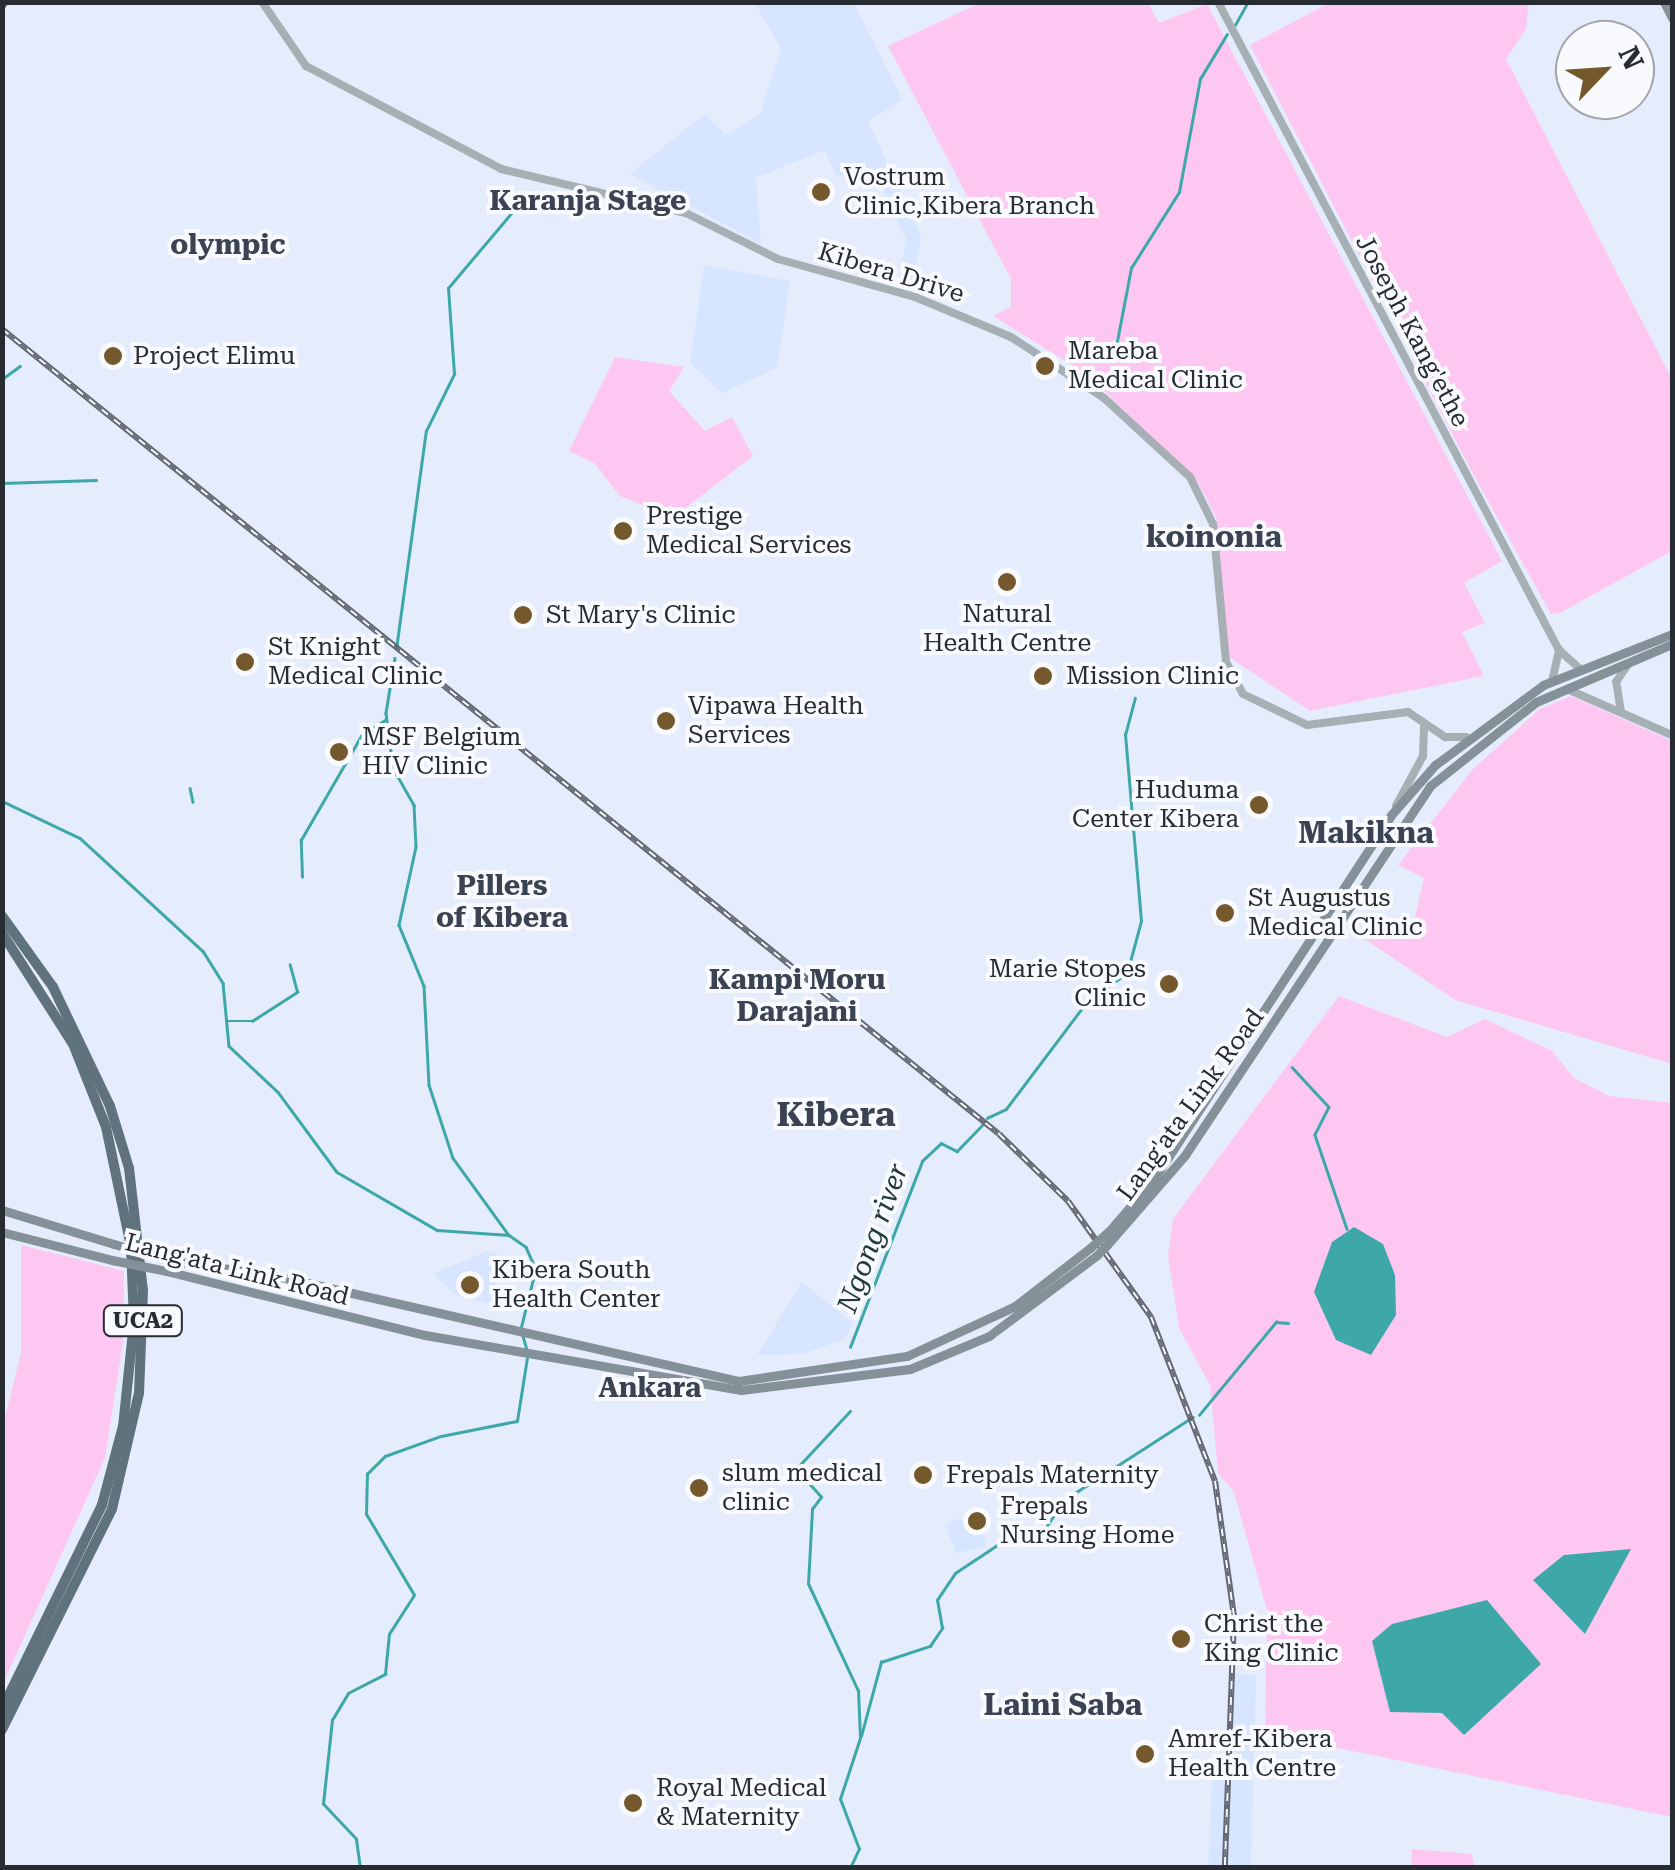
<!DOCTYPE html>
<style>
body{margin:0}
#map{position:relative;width:1675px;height:1870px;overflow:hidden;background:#e5edfc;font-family:"Roboto Serif",serif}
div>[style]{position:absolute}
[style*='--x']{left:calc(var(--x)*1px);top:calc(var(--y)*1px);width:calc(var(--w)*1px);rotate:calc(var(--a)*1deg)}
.built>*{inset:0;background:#d8e5fe}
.green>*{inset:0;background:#fec7f2}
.water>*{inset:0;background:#3ea8a8}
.stream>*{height:2.5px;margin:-1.25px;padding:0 1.25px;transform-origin:1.25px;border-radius:1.25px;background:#3ea8a8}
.tertiary>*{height:8px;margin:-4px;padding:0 4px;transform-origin:4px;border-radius:4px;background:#a6afb4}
.secondary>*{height:9px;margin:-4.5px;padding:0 4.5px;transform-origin:4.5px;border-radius:4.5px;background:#849198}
.trunk>*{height:10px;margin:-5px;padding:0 5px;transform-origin:5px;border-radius:5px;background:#60727b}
.rail>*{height:6px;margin-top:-3px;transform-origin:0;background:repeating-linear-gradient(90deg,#f8fafe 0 8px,#636872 0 16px);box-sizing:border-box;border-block:2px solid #636872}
.secondary-bridge>*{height:9px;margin:-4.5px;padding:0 4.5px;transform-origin:4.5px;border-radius:4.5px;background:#849198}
.dots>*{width:28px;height:28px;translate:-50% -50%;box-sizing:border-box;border:5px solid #f8fafe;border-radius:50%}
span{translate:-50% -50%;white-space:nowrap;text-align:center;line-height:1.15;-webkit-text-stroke:8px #f8fafe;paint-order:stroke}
.shield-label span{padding:2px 8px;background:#f8fafe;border:2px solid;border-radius:8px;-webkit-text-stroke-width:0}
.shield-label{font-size:22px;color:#272b32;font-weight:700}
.poi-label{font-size:25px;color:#272b32}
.left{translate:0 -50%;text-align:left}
.right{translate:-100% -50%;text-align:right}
.street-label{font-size:25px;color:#272b32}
.neighbourhood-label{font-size:28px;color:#3b4352;font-weight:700}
.water-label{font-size:28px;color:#213939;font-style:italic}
.quarter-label{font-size:30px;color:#3b4352;font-weight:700}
.district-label{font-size:35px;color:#3b4352;font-weight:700}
.frame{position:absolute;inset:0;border:5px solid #272b32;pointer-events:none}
.north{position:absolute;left:1555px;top:20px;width:100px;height:100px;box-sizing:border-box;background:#f8fafe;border:2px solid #a4a7ac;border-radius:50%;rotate:65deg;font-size:28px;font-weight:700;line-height:40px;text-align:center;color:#272b32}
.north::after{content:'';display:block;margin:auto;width:35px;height:45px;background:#75592c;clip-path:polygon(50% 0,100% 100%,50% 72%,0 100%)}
</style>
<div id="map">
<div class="built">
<div style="clip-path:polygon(755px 3px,854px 3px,903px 100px,868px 121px,921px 235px,913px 281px,900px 277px,906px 239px,874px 174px,869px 167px,837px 177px,824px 150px,756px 178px,761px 244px,630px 174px,705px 114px,725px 135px,760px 114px,781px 49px)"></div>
<div style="clip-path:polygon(704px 265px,790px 281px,777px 368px,722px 393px,690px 363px)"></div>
<div style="clip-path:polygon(487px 1251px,497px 1252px,495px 1306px,456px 1295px,433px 1274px)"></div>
<div style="clip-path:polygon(802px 1282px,853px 1323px,845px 1339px,803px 1354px,757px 1355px)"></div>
<div style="clip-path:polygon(960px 1518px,984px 1536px,986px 1546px,956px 1553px,945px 1525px)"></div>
<div style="clip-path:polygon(1230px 1674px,1256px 1675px,1251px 1867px,1208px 1867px,1213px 1763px,1227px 1761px)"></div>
</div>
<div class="green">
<div style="clip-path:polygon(980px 3px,1148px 3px,1159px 23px,1207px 4px,1502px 561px,1464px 583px,1485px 623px,1462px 632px,1484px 676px,1310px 711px,1229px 657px,1216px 517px,1199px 484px,1088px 375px,993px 316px,1011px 307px,1011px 279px,888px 46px)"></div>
<div style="clip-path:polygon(1329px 3px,1529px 3px,1526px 29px,1506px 59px,1672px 379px,1672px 551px,1560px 613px,1551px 614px,1472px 472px,1250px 45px)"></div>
<div style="clip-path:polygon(615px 357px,684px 367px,669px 391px,705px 431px,732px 417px,753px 456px,661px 527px,650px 508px,620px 496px,594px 463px,569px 451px)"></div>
<div style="clip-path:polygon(1571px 696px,1672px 741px,1672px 1064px,1455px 1000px,1359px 935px,1368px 924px,1411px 934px,1424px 878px,1398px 865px,1473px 769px,1540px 709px)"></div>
<div style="clip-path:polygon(1339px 996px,1447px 1037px,1485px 1019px,1552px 1051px,1574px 1078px,1609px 1096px,1672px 1103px,1672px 1817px,1265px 1733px,1267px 1611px,1234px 1492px,1218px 1473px,1210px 1385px,1179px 1328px,1168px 1255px,1173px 1219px)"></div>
<div style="clip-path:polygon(21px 1245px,124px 1271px,123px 1341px,105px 1458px,3px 1684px,2px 1430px,21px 1353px)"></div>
<div style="clip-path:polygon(1412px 1849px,1472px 1854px,1474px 1867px,1411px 1867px)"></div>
</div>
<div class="water">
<div style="clip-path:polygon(1354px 1227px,1383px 1244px,1395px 1275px,1396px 1315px,1371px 1355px,1336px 1340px,1314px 1292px,1332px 1242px)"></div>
<div style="clip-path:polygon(1631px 1549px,1585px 1634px,1533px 1580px,1564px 1555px)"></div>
<div style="clip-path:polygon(1487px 1600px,1541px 1664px,1464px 1735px,1442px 1713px,1390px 1712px,1372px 1641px,1392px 1624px)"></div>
</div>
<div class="stream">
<div style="--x:1235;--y:25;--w:26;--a:-61"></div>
<div style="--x:1114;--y:357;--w:91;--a:-79.2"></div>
<div style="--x:1131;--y:268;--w:90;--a:-57.7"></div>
<div style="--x:1179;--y:192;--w:115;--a:-79.5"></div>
<div style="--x:1200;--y:79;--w:52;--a:-59"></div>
<div style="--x:2;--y:379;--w:22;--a:-36"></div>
<div style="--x:2;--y:390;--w:3;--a:90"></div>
<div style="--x:2;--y:483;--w:94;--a:-1.8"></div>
<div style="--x:396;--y:649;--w:220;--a:-82.2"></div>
<div style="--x:426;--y:431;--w:64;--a:-63.8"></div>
<div style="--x:454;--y:374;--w:86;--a:-94"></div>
<div style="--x:448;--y:288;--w:118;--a:-49.8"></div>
<div style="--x:395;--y:658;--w:56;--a:99.3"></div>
<div style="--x:386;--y:713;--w:55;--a:82.7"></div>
<div style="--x:393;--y:768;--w:43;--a:60.4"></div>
<div style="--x:414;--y:805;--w:42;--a:87.3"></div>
<div style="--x:416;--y:847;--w:80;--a:102.3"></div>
<div style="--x:399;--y:925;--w:66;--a:67.7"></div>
<div style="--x:424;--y:986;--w:99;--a:87.1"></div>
<div style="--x:429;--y:1085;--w:77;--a:71.8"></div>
<div style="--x:453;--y:1158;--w:94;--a:54.1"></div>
<div style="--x:190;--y:788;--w:14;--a:78"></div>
<div style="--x:2;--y:801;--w:86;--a:25.4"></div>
<div style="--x:80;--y:838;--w:167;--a:42.6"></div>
<div style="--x:203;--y:951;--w:38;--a:58"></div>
<div style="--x:223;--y:983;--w:63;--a:84.6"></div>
<div style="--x:229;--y:1046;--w:67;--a:43.2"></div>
<div style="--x:278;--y:1092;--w:99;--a:53.6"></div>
<div style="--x:337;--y:1172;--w:116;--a:30.1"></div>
<div style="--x:437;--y:1230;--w:72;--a:4"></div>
<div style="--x:509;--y:1235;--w:21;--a:35"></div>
<div style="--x:526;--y:1247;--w:24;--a:66"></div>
<div style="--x:536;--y:1269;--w:62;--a:104"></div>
<div style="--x:521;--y:1329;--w:22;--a:74"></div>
<div style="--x:302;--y:877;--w:37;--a:-92"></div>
<div style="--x:301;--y:840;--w:120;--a:-60"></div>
<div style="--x:361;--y:736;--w:30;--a:-34"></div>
<div style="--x:226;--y:1021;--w:26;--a:0"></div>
<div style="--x:252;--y:1021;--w:54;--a:-32.8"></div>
<div style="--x:297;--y:992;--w:28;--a:-105"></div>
<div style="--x:1292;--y:1067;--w:54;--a:47.2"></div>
<div style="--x:1329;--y:1107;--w:31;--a:117"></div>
<div style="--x:1315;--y:1135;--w:99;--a:71.2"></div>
<div style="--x:987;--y:1118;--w:21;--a:-25"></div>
<div style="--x:1006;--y:1109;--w:136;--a:-53"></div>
<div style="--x:1088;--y:1000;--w:47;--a:-34.7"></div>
<div style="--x:1127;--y:973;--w:54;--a:-74.9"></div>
<div style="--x:1141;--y:921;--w:187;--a:-94.9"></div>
<div style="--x:1125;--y:735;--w:38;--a:-75"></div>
<div style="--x:850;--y:1347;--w:199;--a:-68.8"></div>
<div style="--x:922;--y:1161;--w:26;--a:-43"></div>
<div style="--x:941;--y:1143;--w:18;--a:27"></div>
<div style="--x:957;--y:1151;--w:36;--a:-46"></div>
<div style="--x:1199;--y:1415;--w:121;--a:-50.4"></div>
<div style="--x:1276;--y:1322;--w:12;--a:5"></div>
<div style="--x:861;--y:1736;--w:77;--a:-74.9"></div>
<div style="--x:881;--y:1662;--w:52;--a:-18.1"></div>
<div style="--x:930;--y:1646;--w:22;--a:-56"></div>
<div style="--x:942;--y:1628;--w:28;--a:-100"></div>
<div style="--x:937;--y:1600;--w:32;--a:-56"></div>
<div style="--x:955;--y:1573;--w:56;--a:-33.4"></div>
<div style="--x:1002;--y:1542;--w:44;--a:-15.9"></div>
<div style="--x:1044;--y:1530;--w:36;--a:-56"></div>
<div style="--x:1064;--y:1500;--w:153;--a:-32.8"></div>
<div style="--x:360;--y:1868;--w:29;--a:-98"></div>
<div style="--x:356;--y:1839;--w:48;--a:-133.3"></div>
<div style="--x:323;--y:1804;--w:84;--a:-83.9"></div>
<div style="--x:332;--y:1720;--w:31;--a:-59"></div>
<div style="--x:348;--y:1693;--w:42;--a:-27.2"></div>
<div style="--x:385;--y:1674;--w:40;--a:-84.3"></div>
<div style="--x:389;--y:1634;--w:46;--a:-57.3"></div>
<div style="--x:414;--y:1595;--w:94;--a:-120.7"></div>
<div style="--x:366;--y:1514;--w:40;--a:-88.6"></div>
<div style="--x:367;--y:1474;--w:25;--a:-45"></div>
<div style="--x:385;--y:1456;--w:59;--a:-19.7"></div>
<div style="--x:441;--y:1436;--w:77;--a:-11.2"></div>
<div style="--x:517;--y:1421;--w:64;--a:-81"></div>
<div style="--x:850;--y:1868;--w:21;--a:-65"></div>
<div style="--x:859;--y:1849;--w:53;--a:-110.8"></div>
<div style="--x:840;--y:1799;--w:64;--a:-71.8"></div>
<div style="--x:860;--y:1738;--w:47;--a:-92.4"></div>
<div style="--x:858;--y:1691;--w:118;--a:-115"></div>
<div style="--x:808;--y:1584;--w:75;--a:-86.9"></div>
<div style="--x:812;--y:1509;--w:15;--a:-53"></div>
<div style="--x:821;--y:1497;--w:38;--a:-132"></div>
<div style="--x:796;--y:1469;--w:79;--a:-47"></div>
</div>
<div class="tertiary">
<div style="--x:262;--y:2;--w:78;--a:55.5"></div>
<div style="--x:306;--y:66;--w:221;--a:27.8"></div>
<div style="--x:501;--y:169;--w:190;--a:13.4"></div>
<div style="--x:686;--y:213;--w:103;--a:26.6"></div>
<div style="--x:778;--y:259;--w:142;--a:15.5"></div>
<div style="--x:915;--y:297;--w:104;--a:22.6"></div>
<div style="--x:1011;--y:337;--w:111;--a:33.3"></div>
<div style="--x:1104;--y:398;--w:117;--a:42.6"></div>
<div style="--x:1190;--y:477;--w:52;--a:63.9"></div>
<div style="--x:1213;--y:524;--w:139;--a:84.6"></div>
<div style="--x:1226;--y:662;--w:36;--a:62"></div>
<div style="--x:1243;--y:694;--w:71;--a:25.8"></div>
<div style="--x:1307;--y:725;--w:102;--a:-7.3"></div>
<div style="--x:1408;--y:712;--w:45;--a:34"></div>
<div style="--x:1445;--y:737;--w:21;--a:0"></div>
<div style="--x:1218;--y:2;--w:732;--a:62.25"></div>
<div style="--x:1559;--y:650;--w:30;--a:42"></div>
<div style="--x:1552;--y:681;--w:32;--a:-77"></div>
<div style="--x:1567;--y:689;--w:115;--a:23.7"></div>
<div style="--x:1621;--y:712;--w:30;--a:-99"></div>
<div style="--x:1616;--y:682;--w:23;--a:-56"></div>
<div style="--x:1396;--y:806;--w:57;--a:-61.6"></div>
<div style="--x:1423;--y:756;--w:32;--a:-88"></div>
</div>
<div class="secondary">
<div style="--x:1664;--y:2;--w:18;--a:63"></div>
<div style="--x:2;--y:1210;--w:117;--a:16.9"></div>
<div style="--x:1111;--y:1229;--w:66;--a:-49.3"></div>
<div style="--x:1154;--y:1179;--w:434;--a:-56.9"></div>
<div style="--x:1391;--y:815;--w:67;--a:-48.7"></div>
<div style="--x:1435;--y:765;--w:134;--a:-36.5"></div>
<div style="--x:1543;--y:685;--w:139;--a:-21.6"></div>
<div style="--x:2;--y:1232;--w:114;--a:14.3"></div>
<div style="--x:1106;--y:1246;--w:121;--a:-49"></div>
<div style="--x:1185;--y:1155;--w:443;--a:-56.4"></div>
<div style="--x:1430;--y:786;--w:135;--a:-38.4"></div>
<div style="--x:1536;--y:702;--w:148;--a:-23.1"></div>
<div style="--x:167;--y:1260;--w:111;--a:8.3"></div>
<div style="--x:277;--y:1276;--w:474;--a:12.8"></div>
<div style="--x:739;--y:1381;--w:170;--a:-8.5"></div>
<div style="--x:907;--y:1356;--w:119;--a:-24.8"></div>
<div style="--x:1015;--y:1306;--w:95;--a:-37.7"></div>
<div style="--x:166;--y:1271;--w:267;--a:13.9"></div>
<div style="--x:425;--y:1335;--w:321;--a:9.9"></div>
<div style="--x:741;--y:1390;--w:170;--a:-7.1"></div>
<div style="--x:910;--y:1369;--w:86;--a:-22.7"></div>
<div style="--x:989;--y:1336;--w:134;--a:-36.8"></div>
</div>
<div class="trunk">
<div style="--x:2;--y:916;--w:87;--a:54.3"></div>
<div style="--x:53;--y:987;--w:132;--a:64.4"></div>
<div style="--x:110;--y:1106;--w:65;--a:73"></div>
<div style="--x:129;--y:1168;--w:123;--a:83.5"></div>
<div style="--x:143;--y:1290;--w:103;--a:92.2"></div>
<div style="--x:139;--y:1393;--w:119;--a:103.1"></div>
<div style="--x:112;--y:1509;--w:247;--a:116.5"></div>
<div style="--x:2;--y:933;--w:132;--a:57.4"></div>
<div style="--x:73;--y:1044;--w:89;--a:68.3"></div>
<div style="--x:106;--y:1127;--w:123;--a:78.2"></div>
<div style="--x:131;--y:1247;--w:75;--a:87.7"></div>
<div style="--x:134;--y:1322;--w:105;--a:96"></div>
<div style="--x:123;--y:1426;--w:82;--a:104.9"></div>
<div style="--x:102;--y:1505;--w:227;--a:116.1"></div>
</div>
<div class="rail">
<div style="--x:2;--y:7;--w:6;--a:-51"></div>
<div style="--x:2;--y:329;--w:1281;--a:38.92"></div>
<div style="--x:999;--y:1134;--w:96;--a:44.2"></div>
<div style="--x:1068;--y:1201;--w:143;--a:54.4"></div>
<div style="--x:1151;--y:1317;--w:176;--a:68.7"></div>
<div style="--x:1215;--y:1481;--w:137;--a:82"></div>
<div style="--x:1234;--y:1617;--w:251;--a:92.1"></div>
</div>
<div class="secondary-bridge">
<div style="--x:114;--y:1244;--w:55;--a:16.8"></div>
<div style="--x:1090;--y:1248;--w:28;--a:-42"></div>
<div style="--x:1096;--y:1256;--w:14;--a:-45"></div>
<div style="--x:112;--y:1260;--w:55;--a:11.5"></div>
</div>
<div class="dots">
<div style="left:821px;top:192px;background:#75592c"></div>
<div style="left:113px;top:356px;background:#75592c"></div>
<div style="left:1045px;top:366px;background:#75592c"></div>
<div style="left:623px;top:531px;background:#75592c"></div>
<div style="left:1007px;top:582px;background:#75592c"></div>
<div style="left:523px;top:615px;background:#75592c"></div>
<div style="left:245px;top:662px;background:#75592c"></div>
<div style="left:1043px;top:676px;background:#75592c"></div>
<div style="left:666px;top:721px;background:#75592c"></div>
<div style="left:339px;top:752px;background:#75592c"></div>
<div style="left:1259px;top:805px;background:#75592c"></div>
<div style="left:1225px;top:913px;background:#75592c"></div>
<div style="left:1169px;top:984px;background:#75592c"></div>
<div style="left:470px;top:1285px;background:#75592c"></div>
<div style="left:923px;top:1475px;background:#75592c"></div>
<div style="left:699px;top:1488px;background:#75592c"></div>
<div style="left:977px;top:1521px;background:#75592c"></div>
<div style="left:1181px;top:1639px;background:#75592c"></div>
<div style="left:1145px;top:1754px;background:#75592c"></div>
<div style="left:633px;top:1803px;background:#75592c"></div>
</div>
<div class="shield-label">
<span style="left:143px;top:1321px">UCA2</span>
</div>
<div class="poi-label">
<span class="left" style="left:844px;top:192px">Vostrum<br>Clinic,Kibera Branch</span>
<span class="left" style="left:1068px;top:366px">Mareba<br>Medical Clinic</span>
<span class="left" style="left:133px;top:356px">Project Elimu</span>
<span class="left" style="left:646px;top:531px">Prestige<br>Medical Services</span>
<span class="left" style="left:546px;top:615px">St Mary's Clinic</span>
<span style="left:1007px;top:629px">Natural<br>Health Centre</span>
<span class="left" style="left:268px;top:662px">St Knight<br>Medical Clinic</span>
<span class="left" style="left:1066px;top:676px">Mission Clinic</span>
<span class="left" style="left:688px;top:721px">Vipawa Health<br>Services</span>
<span class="left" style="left:362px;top:752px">MSF Belgium<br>HIV Clinic</span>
<span class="right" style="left:1239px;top:805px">Huduma<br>Center Kibera</span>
<span class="left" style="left:1248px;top:913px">St Augustus<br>Medical Clinic</span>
<span class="right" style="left:1146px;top:984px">Marie Stopes<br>Clinic</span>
<span class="left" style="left:492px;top:1285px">Kibera South<br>Health Center</span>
<span class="left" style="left:722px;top:1488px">slum medical<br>clinic</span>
<span class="left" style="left:946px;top:1475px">Frepals Maternity</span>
<span class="left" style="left:1000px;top:1521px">Frepals<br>Nursing Home</span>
<span class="left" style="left:1204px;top:1639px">Christ the<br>King Clinic</span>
<span class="left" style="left:1168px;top:1754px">Amref-Kibera<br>Health Centre</span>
<span class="left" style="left:656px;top:1803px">Royal Medical<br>&amp; Maternity</span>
</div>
<div class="street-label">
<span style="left:891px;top:273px;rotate:17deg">Kibera Drive</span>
<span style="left:1412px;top:331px;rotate:62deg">Joseph Kang'ethe</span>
<span style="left:1191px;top:1105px;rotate:-54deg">Lang'ata Link Road</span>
<span style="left:237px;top:1270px;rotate:14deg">Lang'ata Link Road</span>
</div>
<div class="neighbourhood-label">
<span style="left:588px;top:201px">Karanja Stage</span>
<span style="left:228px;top:245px">olympic</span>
<span style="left:502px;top:902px">Pillers<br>of Kibera</span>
<span style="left:797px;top:996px">Kampi Moru<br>Darajani</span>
<span style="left:650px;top:1388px">Ankara</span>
</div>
<div class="water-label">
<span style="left:873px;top:1238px;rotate:-70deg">Ngong river</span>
</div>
<div class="quarter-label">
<span style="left:1214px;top:537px">koinonia</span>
<span style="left:1366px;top:833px">Makikna</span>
<span style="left:1063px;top:1705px">Laini Saba</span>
</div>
<div class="district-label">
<span style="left:836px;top:1115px">Kibera</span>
</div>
<div class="frame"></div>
<div class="north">N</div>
</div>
